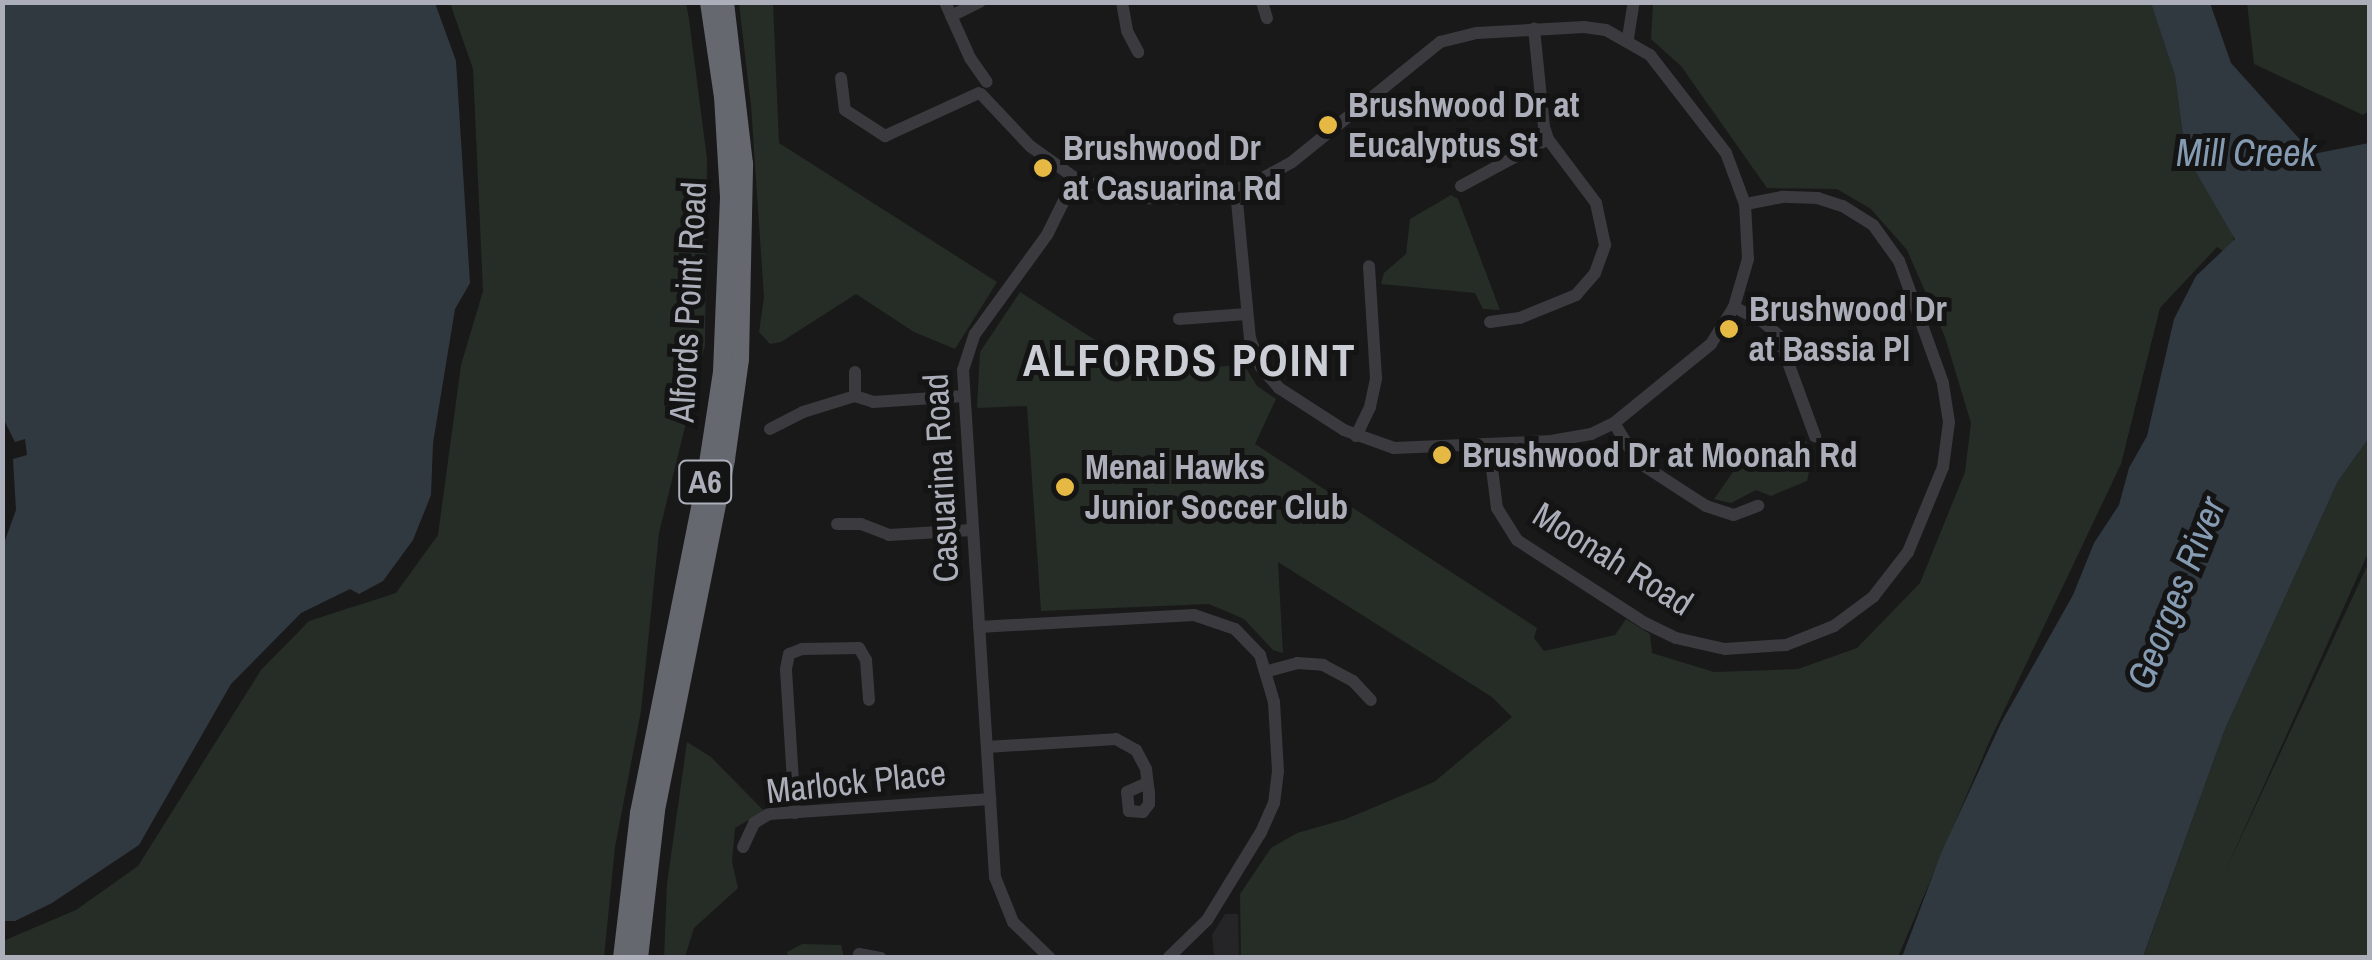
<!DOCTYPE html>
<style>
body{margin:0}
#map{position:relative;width:2372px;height:960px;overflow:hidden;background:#19191a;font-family:"Archivo Narrow",sans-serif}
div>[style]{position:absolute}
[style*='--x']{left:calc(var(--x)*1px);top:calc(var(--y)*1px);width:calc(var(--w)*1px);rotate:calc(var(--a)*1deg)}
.built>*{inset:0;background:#252527}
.green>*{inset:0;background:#252d26}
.water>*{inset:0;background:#313940}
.minor>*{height:12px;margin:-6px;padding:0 6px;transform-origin:6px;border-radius:6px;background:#3a3a3f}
.highway>*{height:18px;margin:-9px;padding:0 9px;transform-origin:9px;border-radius:9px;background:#666870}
.dots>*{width:28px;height:28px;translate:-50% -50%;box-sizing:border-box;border:5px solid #141415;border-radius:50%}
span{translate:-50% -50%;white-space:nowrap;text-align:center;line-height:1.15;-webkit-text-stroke:10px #141415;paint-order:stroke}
.shield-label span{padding:2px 8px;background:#141415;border:2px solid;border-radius:8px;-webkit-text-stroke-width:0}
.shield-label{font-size:32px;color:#acafb9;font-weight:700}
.poi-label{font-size:35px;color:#acafb9;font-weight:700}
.left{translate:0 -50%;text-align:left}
.street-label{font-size:35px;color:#acafb9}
.water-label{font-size:38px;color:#859bb2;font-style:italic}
.district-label{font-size:45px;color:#ccced6;font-weight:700;letter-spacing:2.5px}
.frame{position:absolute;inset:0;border:5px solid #acafb9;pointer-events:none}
</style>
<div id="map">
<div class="built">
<div style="clip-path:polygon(1225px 914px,1238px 914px,1239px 956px,1214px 956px,1212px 935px)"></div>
</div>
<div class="green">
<div style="clip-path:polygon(450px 3px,686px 3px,689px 19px,707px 159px,705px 345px,659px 533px,641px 711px,615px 847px,604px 957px,3px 957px,3px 941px,76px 910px,138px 866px,261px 670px,309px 621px,396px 593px,438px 535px,461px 365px,483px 291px,473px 69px)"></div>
<div style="clip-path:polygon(739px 3px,773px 3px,779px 143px,997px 282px,955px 349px,914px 332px,856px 294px,781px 342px,770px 344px,759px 332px,764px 297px,751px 106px)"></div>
<div style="clip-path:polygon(1653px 3px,2151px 3px,2175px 76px,2183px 136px,2193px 167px,2234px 231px,2233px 245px,2223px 251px,2217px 247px,2160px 308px,2121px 464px,1990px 740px,1898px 957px,1241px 957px,1240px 894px,1271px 848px,1297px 833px,1346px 819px,1434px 782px,1512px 717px,1492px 697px,1278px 562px,1283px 653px,1273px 650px,1244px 619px,1209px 604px,1041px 611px,1027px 406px,977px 408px,980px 352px,1020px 292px,1103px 345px,1123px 368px,1119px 372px,1244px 365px,1257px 386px,1276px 399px,1255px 444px,1537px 628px,1534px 638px,1544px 651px,1615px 635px,1626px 619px,1650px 634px,1652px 653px,1714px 672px,1798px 669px,1857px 648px,1920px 583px,1965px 472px,1971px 423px,1945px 337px,1907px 250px,1871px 209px,1837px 189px,1767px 188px,1681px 66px,1651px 39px)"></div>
<div style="clip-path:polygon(2247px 3px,2369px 3px,2369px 111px,2363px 115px,2254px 64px)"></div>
<div style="clip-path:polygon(1451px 195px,1458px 199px,1500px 310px,1483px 309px,1475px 293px,1381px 284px,1384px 273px,1406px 254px,1410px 219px)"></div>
<div style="clip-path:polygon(1802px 438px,1814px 449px,1807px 481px,1771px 496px,1756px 490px,1731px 503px,1714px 499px,1743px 458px)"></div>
<div style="clip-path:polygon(2369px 438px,2369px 551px,2225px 872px,2369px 562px,2369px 957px,2143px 958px,2225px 729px,2338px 481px)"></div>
<div style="clip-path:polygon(687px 742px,711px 757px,764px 811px,735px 828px,732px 862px,738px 888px,694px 928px,685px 957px,664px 958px,667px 884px)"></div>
<div style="clip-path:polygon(802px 944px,841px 945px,844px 957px,788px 957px,787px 952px)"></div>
</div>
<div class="water">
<div style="clip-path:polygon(2px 3px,435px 3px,456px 61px,470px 283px,455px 309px,433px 443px,431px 495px,413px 540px,383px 581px,359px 594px,350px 589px,301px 613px,231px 684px,139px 845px,52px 903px,15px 921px,3px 921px,2px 549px,16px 510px,13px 459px,27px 455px,25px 439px,15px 442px,3px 418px)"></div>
<div style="clip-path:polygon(2151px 3px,2210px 3px,2231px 63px,2313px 154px,2369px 143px,2369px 438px,2338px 481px,2225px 729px,2143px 957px,1902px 957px,1942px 851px,2001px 723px,2073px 595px,2094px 543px,2119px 505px,2129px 468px,2147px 436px,2174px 319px,2196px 276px,2235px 239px,2193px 167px,2183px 136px,2175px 76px)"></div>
</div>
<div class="minor">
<div style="--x:945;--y:2;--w:61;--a:65.9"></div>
<div style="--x:970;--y:58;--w:29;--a:55"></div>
<div style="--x:1122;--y:2;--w:29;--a:80"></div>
<div style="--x:1127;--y:31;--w:24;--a:62"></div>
<div style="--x:1262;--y:2;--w:17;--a:73"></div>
<div style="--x:951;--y:16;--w:32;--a:-26"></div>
<div style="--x:1628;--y:38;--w:36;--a:-81"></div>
<div style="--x:841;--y:78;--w:32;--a:83"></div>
<div style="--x:845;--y:110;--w:48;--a:33"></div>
<div style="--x:885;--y:136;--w:103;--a:-24.6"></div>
<div style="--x:981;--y:94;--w:71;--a:46.7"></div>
<div style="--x:1030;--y:146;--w:55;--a:35.4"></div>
<div style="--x:1075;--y:178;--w:62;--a:18.7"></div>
<div style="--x:1134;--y:198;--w:63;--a:0.9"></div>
<div style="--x:1197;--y:199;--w:55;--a:-14.8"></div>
<div style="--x:1250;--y:185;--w:48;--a:-28.7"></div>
<div style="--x:1292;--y:162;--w:191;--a:-39"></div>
<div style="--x:1440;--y:42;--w:38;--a:-14"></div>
<div style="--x:1477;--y:33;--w:107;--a:-3.2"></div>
<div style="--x:1584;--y:27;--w:22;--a:8"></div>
<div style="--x:1606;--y:30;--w:51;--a:29.6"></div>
<div style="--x:1650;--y:55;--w:124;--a:52.2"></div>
<div style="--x:1726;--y:153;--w:54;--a:69.6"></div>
<div style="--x:1745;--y:204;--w:55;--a:86.9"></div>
<div style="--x:1748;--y:259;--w:50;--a:106.3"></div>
<div style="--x:1734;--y:307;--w:44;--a:121.9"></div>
<div style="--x:1711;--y:344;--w:125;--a:140.8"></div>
<div style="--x:1614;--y:423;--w:25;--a:154"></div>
<div style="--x:1591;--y:434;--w:39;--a:170"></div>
<div style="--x:1553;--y:441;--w:159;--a:177.5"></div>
<div style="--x:1394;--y:448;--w:53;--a:-160.2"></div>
<div style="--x:1344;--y:430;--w:77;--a:-147.1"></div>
<div style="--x:1279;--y:388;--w:28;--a:-131"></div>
<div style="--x:1261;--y:367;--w:30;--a:-111"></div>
<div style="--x:1250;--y:339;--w:149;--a:-95.4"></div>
<div style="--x:1461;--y:186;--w:99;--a:-28.4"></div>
<div style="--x:1734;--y:307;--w:31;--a:27"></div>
<div style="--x:1762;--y:321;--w:21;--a:41"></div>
<div style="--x:1778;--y:335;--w:108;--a:69.9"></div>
<div style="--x:1179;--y:319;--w:68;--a:-4.2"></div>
<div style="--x:1490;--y:322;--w:30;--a:-8"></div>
<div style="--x:1520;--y:318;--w:61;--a:-22.3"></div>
<div style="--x:1576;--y:295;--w:29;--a:-49"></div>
<div style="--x:1595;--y:273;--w:30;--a:-70"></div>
<div style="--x:1605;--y:245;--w:43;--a:-102.1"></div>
<div style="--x:1596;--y:203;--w:80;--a:-126.9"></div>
<div style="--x:1548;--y:139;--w:13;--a:-108"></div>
<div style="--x:1544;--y:127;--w:99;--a:-95.8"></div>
<div style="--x:855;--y:372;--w:24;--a:90"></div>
<div style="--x:1614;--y:423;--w:46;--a:58.4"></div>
<div style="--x:1638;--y:462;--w:81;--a:32.9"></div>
<div style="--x:1706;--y:506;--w:29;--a:18"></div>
<div style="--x:1734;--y:515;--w:26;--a:-21"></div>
<div style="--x:770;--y:429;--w:37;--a:-27"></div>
<div style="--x:803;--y:412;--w:54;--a:-17.1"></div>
<div style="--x:855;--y:396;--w:19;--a:18"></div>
<div style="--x:873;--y:402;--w:91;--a:-3.8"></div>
<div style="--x:1356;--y:436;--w:32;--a:-64"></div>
<div style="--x:1370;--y:407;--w:30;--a:-78"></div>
<div style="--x:1376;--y:378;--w:112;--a:-93.6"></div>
<div style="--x:1489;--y:445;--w:64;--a:82.8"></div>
<div style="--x:1497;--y:508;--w:38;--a:58"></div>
<div style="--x:1517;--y:540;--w:153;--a:33"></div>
<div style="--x:1645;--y:623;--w:34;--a:26"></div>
<div style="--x:1676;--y:638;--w:50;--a:12.7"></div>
<div style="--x:1725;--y:649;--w:61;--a:-3.8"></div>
<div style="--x:1786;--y:645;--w:52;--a:-21.6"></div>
<div style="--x:1834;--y:626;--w:49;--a:-36.6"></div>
<div style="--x:1873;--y:597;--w:57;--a:-52.1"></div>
<div style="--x:1908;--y:552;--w:92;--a:-67.6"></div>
<div style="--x:1943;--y:467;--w:45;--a:-82.4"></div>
<div style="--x:1949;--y:422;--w:39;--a:-99"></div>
<div style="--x:1943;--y:383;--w:130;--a:-109.8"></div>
<div style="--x:1899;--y:261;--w:44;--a:-125.8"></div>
<div style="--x:1873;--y:225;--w:36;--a:-148"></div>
<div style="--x:1842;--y:206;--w:25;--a:-162"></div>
<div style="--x:1818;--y:198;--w:36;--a:-178"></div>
<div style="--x:1782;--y:197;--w:38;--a:169"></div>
<div style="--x:837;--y:524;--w:24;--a:0"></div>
<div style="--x:861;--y:524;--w:30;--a:21"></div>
<div style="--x:889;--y:535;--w:83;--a:-3.4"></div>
<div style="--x:979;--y:627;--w:215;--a:-3.2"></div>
<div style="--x:1194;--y:615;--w:43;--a:18.9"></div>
<div style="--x:1235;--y:629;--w:36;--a:46"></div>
<div style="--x:1260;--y:655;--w:49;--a:73.4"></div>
<div style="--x:1274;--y:702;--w:69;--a:86.7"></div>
<div style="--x:1278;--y:771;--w:32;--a:97"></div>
<div style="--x:1274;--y:803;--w:32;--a:114"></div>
<div style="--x:1261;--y:832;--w:103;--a:121.5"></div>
<div style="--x:1207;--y:920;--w:54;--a:135.7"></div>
<div style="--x:1268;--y:671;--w:30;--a:-15"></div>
<div style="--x:1297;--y:663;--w:26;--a:4"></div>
<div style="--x:1323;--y:665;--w:34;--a:28"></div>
<div style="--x:1353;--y:681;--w:26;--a:47"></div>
<div style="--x:987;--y:747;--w:129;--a:-3.5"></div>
<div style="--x:1116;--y:739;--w:23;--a:29"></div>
<div style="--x:1136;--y:750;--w:21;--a:62"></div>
<div style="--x:1146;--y:769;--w:23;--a:83"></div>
<div style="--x:1149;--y:792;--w:12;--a:90"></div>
<div style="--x:1149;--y:804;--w:10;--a:127"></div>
<div style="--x:1143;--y:812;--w:14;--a:-176"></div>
<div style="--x:1129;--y:811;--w:19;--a:-96"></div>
<div style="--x:1127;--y:792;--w:22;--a:-24"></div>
<div style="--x:795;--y:813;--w:144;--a:-93.6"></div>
<div style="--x:786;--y:669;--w:15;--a:-79"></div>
<div style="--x:789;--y:654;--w:14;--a:-21"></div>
<div style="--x:802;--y:649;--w:57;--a:-1"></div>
<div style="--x:859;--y:648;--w:14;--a:60"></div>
<div style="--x:866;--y:660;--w:40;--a:85.7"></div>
<div style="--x:743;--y:847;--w:26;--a:-65"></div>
<div style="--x:754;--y:823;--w:17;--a:-31"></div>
<div style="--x:769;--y:814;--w:222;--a:-3.9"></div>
<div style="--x:859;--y:954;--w:22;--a:10"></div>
<div style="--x:1050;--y:958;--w:52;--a:-135.8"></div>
<div style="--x:1013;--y:922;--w:48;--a:-111.8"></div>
<div style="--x:995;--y:877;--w:508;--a:-93.61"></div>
<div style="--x:963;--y:370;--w:38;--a:-72"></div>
<div style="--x:975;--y:334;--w:122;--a:-54"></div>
<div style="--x:1047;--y:235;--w:64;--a:-63.8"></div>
</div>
<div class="highway">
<div style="--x:622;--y:958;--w:146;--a:-83.3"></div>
<div style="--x:639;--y:813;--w:337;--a:-78.7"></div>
<div style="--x:705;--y:483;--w:112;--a:-81.3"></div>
<div style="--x:722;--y:372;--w:175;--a:-87.7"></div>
<div style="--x:729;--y:197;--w:100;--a:-93.4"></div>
<div style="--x:723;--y:97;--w:96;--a:-98.4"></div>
<div style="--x:639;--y:958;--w:149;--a:-83.4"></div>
<div style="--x:656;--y:810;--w:358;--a:-78.7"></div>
<div style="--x:726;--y:459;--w:101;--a:-82"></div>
<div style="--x:740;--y:359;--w:195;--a:-88.8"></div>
<div style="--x:744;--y:164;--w:163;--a:-96.7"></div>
</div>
<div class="dots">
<div style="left:1328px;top:125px;background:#e6b945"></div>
<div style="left:1043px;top:168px;background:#e6b945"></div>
<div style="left:1729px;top:329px;background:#e6b945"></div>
<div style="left:1442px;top:455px;background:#e6b945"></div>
<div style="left:1065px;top:487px;background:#e6b945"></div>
</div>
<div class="shield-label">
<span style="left:705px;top:482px">A6</span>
</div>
<div class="poi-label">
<span class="left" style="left:1348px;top:125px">Brushwood Dr at<br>Eucalyptus St</span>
<span class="left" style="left:1063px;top:168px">Brushwood Dr<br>at Casuarina Rd</span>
<span class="left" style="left:1749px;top:329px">Brushwood Dr<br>at Bassia Pl</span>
<span class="left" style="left:1462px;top:455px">Brushwood Dr at Moonah Rd</span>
<span class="left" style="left:1085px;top:487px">Menai Hawks<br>Junior Soccer Club</span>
</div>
<div class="street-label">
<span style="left:688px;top:302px;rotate:-87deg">Alfords Point Road</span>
<span style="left:941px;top:478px;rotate:-93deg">Casuarina Road</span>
<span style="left:1613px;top:559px;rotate:32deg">Moonah Road</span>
<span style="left:856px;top:782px;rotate:-6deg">Marlock Place</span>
</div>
<div class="water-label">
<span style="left:2246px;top:153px">Mill Creek</span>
<span style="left:2176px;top:593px;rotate:-68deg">Georges River</span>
</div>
<div class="district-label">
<span style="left:1190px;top:360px">ALFORDS POINT</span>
</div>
<div class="frame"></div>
</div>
